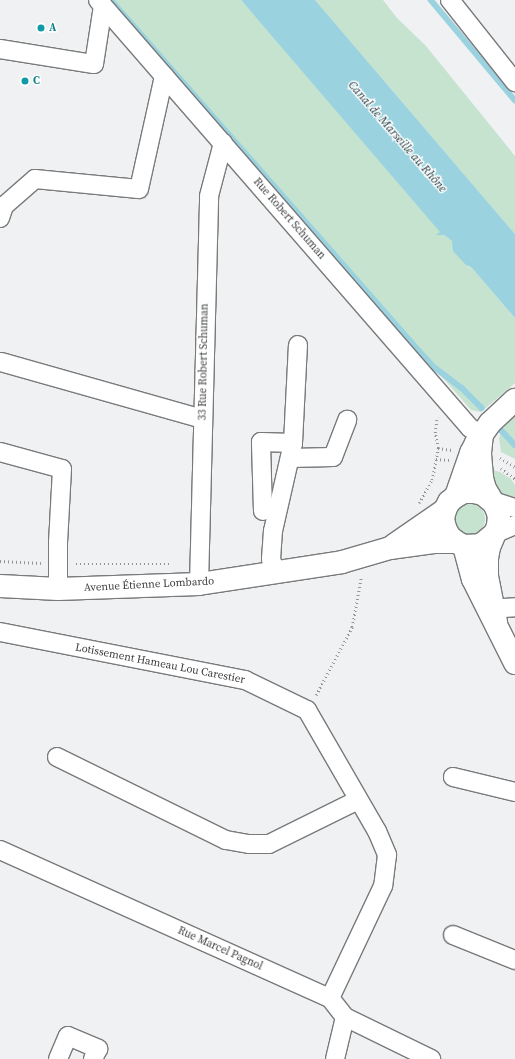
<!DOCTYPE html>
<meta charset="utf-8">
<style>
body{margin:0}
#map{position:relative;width:515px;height:1059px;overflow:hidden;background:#f0f1f3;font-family:"Source Serif 4",serif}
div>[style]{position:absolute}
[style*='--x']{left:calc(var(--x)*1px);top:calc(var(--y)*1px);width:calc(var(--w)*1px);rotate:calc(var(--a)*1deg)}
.green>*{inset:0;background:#c5e3ce}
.round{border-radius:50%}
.water>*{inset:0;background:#9ad2df}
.stream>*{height:5.5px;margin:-2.75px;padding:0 2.75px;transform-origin:2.75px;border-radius:2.75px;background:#9ad2df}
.path>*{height:2.5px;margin-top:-1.25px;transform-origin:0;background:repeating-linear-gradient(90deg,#949596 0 1px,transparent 0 4px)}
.roads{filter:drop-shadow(1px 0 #797a7b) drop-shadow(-1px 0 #797a7b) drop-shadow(0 1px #797a7b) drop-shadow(0 -1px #797a7b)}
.street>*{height:18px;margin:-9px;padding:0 9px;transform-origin:9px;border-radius:9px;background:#fff}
.secondary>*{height:22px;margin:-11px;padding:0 11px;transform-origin:11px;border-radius:11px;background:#fff}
.dots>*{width:11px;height:11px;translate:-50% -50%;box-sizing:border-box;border:2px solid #fff;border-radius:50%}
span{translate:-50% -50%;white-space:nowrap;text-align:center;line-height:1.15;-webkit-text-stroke:3px #fff;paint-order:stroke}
.culture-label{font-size:11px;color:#0d838f;font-weight:700}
.left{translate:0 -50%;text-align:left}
.street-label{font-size:11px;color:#3b3c3d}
.water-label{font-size:12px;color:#133036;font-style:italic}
</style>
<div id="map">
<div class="green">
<div style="clip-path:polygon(112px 0,241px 0,441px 232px,437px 235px,444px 235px,452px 241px,468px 267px,472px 268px,515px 318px,515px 383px,481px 412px,471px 410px)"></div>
<div style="clip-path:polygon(315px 0,383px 0,397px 18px,426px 46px,515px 156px,515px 234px)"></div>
<div style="clip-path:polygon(515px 416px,515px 459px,501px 452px,499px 438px,503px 427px)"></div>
<div style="clip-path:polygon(489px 469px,500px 472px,511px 479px,515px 485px,515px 501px,505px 498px,496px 490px)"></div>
<div class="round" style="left:453px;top:503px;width:32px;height:32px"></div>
</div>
<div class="water">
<div style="clip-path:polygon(241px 0,315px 0,515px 234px,515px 318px,472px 268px,466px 265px,453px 251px,452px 241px,444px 235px,436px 235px,440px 232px)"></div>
</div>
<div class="stream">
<div style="--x:111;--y:0;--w:458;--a:48.7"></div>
<div style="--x:413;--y:344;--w:31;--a:48"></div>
<div style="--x:434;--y:367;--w:35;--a:37"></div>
<div style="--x:462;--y:388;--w:28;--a:45"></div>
<div style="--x:431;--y:0;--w:131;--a:50"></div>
<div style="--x:502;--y:431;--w:19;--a:47"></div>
</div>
<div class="path">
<div style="--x:438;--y:448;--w:14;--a:8"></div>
<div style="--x:500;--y:458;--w:17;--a:31"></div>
<div style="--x:436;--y:459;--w:13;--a:4"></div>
<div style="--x:501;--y:468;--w:18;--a:38"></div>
<div style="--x:419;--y:503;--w:26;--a:-61"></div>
<div style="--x:432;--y:480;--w:33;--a:-79"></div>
<div style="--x:438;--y:448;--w:15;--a:-101"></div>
<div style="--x:435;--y:433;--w:16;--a:-83"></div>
<div style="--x:0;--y:561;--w:41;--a:2.8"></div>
<div style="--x:76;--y:564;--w:93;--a:0"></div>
<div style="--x:316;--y:695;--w:77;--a:-62.1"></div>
<div style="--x:352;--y:627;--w:50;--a:-79.6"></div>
</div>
<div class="roads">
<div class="street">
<div style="--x:98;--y:0;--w:567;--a:49"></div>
<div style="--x:470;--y:428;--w:13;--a:27"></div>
<div style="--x:450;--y:0;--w:105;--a:51.6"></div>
<div style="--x:0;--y:49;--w:95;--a:9.1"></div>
<div style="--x:94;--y:64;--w:59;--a:-81.2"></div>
<div style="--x:0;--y:218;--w:13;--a:-72"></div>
<div style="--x:4;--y:206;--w:41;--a:-41.1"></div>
<div style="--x:35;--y:179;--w:104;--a:5.5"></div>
<div style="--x:139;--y:189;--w:116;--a:-77.5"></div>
<div style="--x:1;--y:362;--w:209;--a:15.8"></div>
<div style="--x:0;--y:452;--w:64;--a:15.3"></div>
<div style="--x:62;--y:469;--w:73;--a:93.1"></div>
<div style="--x:58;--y:542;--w:47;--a:90"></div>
<div style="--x:290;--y:458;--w:43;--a:-1.3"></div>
<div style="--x:333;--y:457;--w:40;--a:-69"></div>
<div style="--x:490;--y:500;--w:26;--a:18"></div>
<div style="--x:263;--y:511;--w:69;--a:-91.7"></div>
<div style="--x:261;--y:442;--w:32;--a:2"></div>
<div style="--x:494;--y:534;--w:23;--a:-23"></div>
<div style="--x:276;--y:573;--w:15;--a:-110"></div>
<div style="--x:271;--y:559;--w:28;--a:-86"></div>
<div style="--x:273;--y:531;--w:90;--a:-77.2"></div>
<div style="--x:293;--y:443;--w:98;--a:-87.1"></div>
<div style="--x:199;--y:584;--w:388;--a:-88.5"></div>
<div style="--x:209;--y:196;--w:55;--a:-75.2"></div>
<div style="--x:489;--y:609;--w:26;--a:-4"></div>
<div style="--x:0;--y:632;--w:250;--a:11.1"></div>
<div style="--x:245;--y:680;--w:69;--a:25.8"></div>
<div style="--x:307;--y:710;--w:140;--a:60"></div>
<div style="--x:377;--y:831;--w:26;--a:67"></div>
<div style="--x:387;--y:855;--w:31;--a:97"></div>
<div style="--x:383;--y:886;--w:124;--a:115.3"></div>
<div style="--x:57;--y:757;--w:188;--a:26.2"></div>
<div style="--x:226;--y:840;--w:23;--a:10"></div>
<div style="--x:249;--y:844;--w:20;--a:0"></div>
<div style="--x:269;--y:844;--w:99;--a:-26.3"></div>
<div style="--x:453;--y:777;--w:64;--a:13.6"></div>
<div style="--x:0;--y:850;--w:362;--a:24.2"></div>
<div style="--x:330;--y:998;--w:24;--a:52"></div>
<div style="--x:345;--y:1017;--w:96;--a:26"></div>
<div style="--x:453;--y:935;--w:67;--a:22"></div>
<div style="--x:58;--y:1059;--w:25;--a:-67"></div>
<div style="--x:68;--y:1036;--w:33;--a:23"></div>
<div style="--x:98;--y:1049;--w:11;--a:117"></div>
<div style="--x:335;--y:1059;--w:43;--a:-76.6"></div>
</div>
<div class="secondary">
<div style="--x:482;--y:434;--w:20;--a:96"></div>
<div style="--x:480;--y:454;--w:24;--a:85"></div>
<div style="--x:482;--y:478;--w:11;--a:75"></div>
<div style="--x:485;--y:489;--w:21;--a:59"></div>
<div style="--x:496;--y:507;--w:9;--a:72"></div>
<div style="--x:499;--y:516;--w:10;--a:96"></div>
<div style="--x:498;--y:526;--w:23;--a:113"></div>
<div style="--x:489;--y:547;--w:11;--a:100"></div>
<div style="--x:487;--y:558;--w:18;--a:90"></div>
<div style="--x:487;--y:576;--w:47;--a:78.9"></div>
<div style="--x:456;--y:496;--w:46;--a:-70.8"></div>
<div style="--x:471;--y:453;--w:11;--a:-63"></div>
<div style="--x:476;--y:443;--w:24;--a:-55"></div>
<div style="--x:490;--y:423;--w:34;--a:-43"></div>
<div style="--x:490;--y:500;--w:9;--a:-139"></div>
<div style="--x:483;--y:494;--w:9;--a:-167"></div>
<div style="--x:474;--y:492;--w:10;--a:180"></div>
<div style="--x:464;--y:492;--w:9;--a:153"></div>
<div style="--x:456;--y:496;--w:9;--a:139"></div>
<div style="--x:449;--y:502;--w:9;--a:117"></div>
<div style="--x:445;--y:510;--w:9;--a:103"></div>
<div style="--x:443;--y:519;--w:9;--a:77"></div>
<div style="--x:445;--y:528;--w:9;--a:63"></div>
<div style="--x:449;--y:536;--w:9;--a:41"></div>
<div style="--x:456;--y:542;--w:9;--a:27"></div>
<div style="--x:464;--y:546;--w:17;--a:-3"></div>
<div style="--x:481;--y:545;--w:17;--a:-40"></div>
<div style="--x:394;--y:545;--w:62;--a:-34.5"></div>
<div style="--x:464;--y:546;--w:34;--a:75"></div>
<div style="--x:473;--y:579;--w:94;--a:63.4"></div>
<div style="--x:0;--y:586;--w:58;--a:3"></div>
<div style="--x:58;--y:589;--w:141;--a:-2"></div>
<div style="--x:199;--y:584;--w:145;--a:-8.7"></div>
<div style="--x:342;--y:562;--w:50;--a:-16.3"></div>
<div style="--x:390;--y:548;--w:44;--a:-7.8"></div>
<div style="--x:434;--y:542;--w:22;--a:0"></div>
</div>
</div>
<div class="dots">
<div style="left:41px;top:28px;background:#0f9aa8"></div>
<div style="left:25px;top:81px;background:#0f9aa8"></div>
</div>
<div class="culture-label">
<span class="left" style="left:49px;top:28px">A</span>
<span class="left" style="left:33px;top:81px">C</span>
</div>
<div class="street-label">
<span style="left:289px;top:219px;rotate:49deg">Rue Robert Schuman</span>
<span style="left:204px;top:362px;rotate:-89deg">33 Rue Robert Schuman</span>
<span style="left:149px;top:585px;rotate:-3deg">Avenue Étienne Lombardo</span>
<span style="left:160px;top:664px;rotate:11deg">Lotissement Hameau Lou Carestier</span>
<span style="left:220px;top:949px;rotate:24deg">Rue Marcel Pagnol</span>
</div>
<div class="water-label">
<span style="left:397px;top:137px;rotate:49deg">Canal de Marseille au Rhône</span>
</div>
</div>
